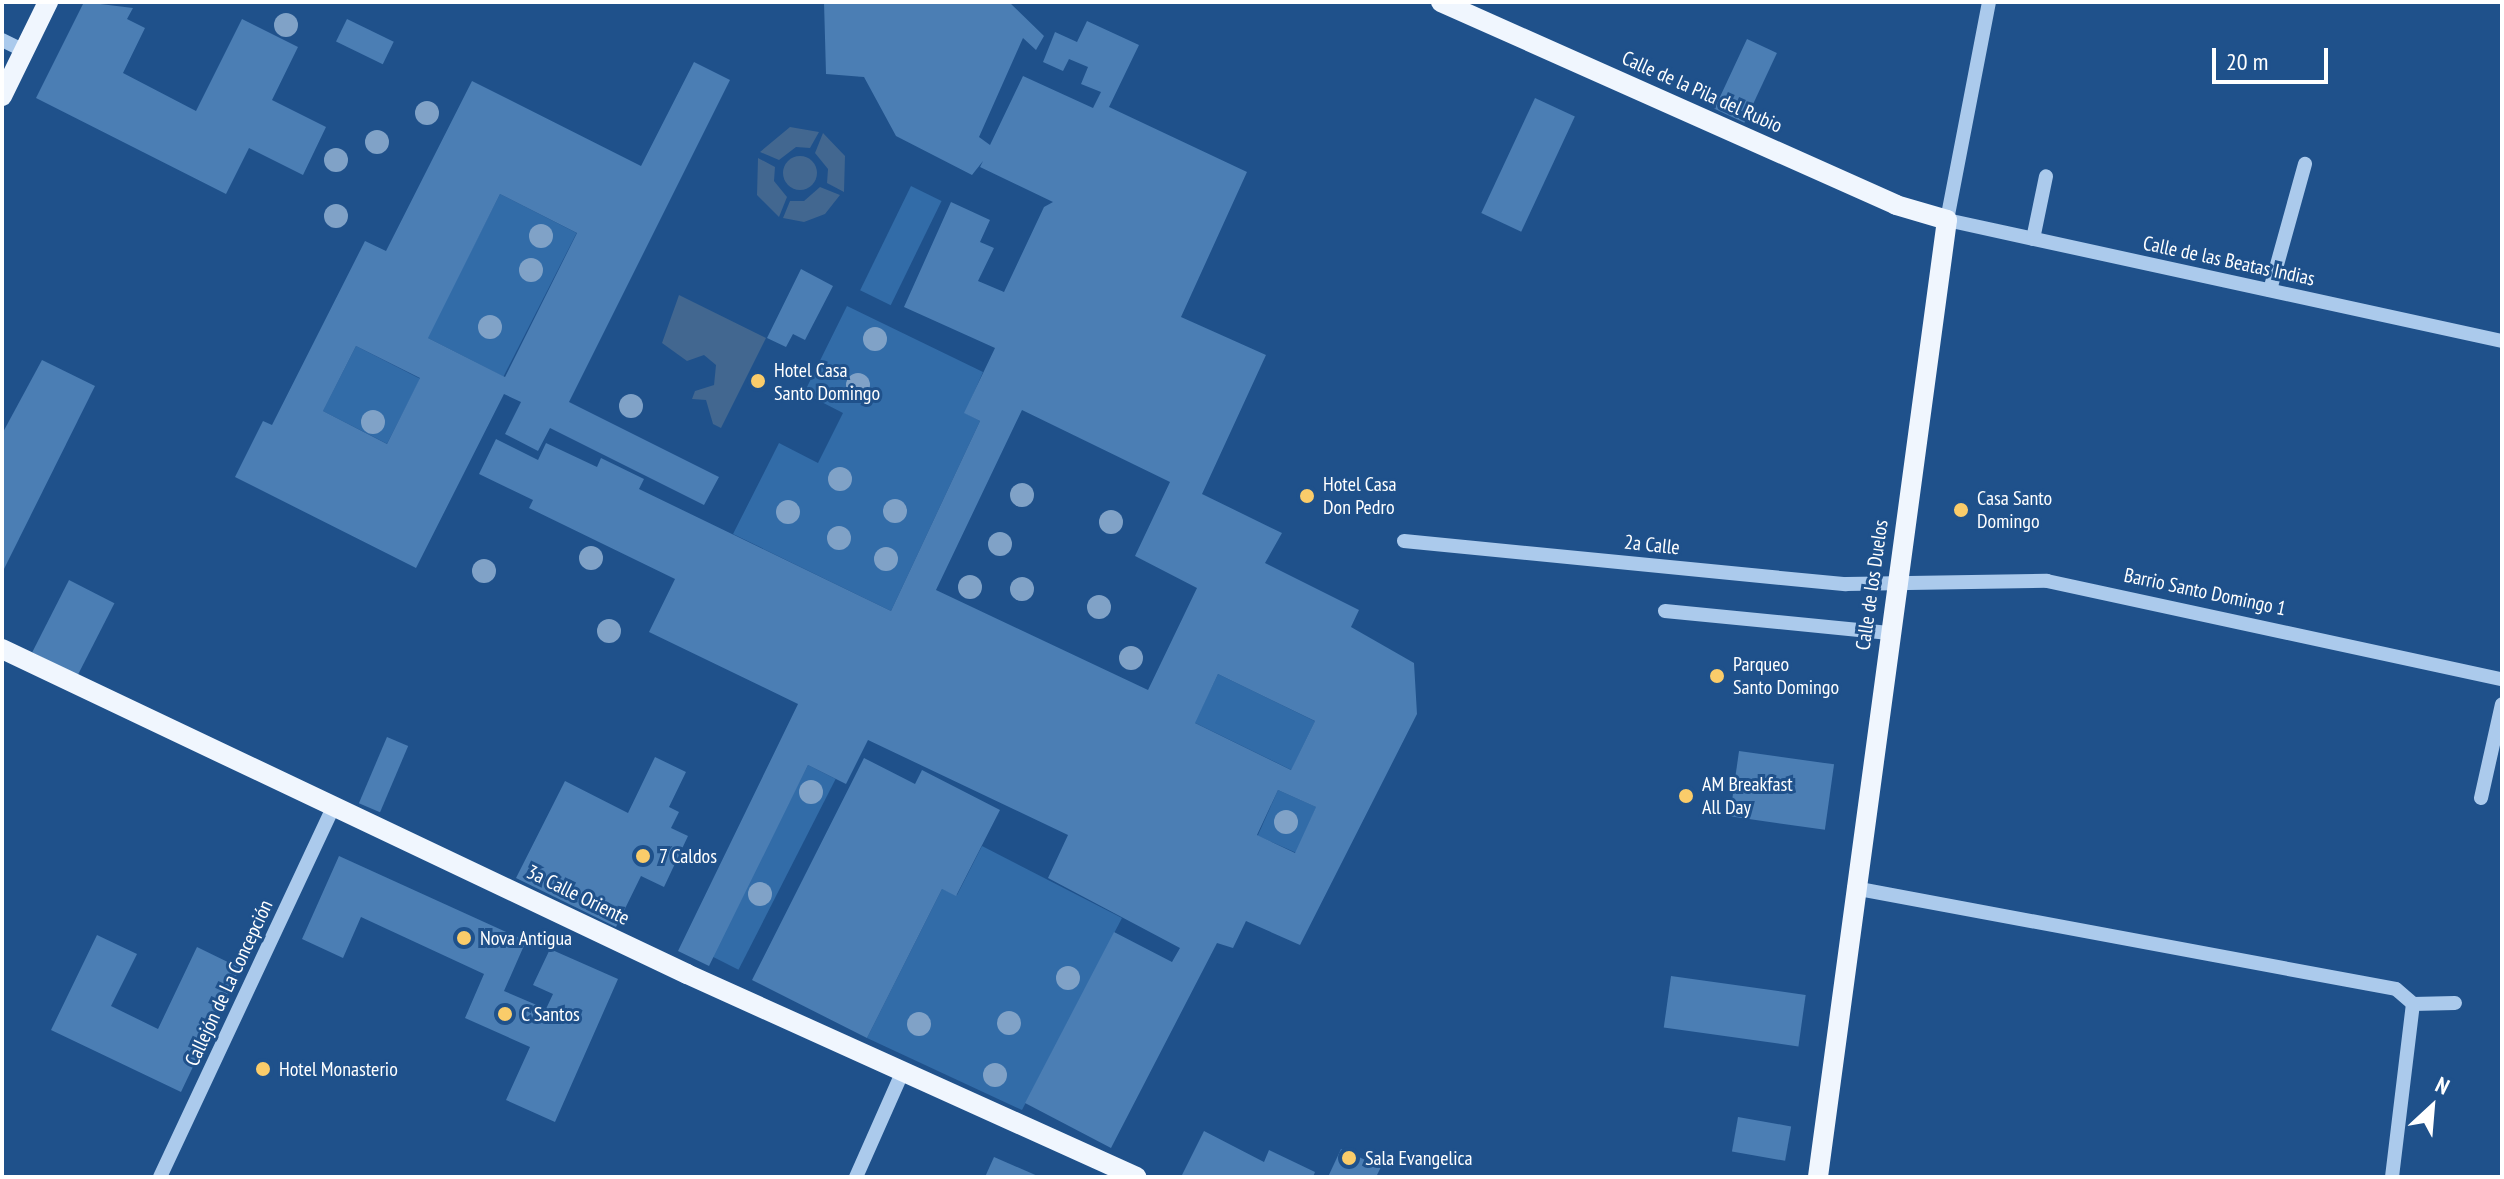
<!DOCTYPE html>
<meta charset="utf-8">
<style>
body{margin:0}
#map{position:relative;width:2504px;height:1179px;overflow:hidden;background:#1f518b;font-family:"PT Sans Narrow",sans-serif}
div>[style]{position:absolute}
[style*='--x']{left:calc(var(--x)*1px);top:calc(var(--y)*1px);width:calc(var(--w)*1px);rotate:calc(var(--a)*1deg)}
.green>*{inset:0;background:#326ca8;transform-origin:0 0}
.water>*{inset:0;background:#426790}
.round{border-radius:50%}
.building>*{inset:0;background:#4b7eb4;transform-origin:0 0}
.minor>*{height:14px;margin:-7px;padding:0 7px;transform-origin:7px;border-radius:7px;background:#abcaec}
.major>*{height:20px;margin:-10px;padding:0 10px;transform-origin:10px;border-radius:10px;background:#f0f6fe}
.trees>*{width:24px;height:24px;margin:-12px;border-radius:50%;background:#80a2c7}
.dots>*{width:22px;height:22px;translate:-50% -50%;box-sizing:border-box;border:4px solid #1f518b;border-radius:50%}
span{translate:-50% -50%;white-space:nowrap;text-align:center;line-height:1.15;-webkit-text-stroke:6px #1f518b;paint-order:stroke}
.street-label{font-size:20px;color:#fff}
.poi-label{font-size:20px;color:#fff}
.left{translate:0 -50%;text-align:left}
.frame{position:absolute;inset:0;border:4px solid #fff;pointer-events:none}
.north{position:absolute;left:2392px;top:1067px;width:80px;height:80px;-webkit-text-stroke:6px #1f518b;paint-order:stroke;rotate:26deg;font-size:22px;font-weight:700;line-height:32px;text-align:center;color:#fff}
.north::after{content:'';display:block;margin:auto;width:28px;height:36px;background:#fff;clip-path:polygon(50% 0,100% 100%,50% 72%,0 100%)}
.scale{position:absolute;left:2212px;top:48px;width:116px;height:36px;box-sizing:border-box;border:4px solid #fff;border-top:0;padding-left:10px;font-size:24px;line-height:28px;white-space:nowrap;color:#fff;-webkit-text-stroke:6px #1f518b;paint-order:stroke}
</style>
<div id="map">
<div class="green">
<div style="left:911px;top:186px;width:34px;height:116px;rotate:26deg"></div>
<div style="left:500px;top:194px;width:86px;height:161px;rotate:27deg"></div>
<div style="clip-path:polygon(847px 306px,983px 372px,965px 413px,980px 421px,891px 611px,733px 534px,779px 443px,818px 463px,843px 413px,804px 393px)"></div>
<div style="left:356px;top:346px;width:72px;height:73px;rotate:27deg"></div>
<div style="left:1218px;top:674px;width:108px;height:54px;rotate:26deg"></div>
<div style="left:808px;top:765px;width:31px;height:214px;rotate:27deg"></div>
<div style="left:1278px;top:790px;width:42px;height:50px;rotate:24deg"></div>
<div style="clip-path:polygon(982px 846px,1122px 918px,1022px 1110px,867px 1038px,942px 889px,957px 895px)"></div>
</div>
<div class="water">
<div style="clip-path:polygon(790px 127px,819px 132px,810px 148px,796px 147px,779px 160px,760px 152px)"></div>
<div style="clip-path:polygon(823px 133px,845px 156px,844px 192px,827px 183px,828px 169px,815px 153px)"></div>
<div class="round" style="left:783px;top:156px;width:34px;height:34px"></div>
<div style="clip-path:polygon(758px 158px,775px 167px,774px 181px,787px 197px,779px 217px,757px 195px)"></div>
<div style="clip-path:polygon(820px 187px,840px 195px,825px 214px,804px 222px,783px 218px,790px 201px,804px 201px)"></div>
<div style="clip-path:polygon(679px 295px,766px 338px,721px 428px,713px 424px,706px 400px,692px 399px,695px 391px,714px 385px,716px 365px,704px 355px,687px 361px,662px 343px)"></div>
</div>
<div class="building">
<div style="clip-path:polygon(84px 2px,133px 8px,127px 19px,145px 28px,123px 73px,196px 111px,242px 19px,298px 47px,272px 100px,326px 127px,303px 175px,249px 148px,226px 194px,36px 98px)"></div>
<div style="clip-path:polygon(evenodd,824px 2px,1009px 2px,1044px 36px,1036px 50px,1023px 38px,979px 137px,990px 145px,1023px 76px,1093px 108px,1101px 92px,1081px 84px,1088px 67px,1069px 59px,1063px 71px,1043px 62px,1055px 32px,1077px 42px,1087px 21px,1139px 45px,1109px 107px,1247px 172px,1181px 317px,1266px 355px,1202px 494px,1282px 533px,1265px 563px,1359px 610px,1351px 627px,1414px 663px,1417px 714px,1300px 945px,1246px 921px,1233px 948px,1217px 943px,1111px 1148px,1025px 1103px,1114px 932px,1172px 962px,1180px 948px,1048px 878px,1068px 835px,868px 740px,846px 784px,808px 765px,709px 966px,678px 951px,798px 704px,649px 632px,675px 579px,529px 508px,533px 500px,479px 474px,496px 439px,538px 460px,546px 443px,597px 467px,601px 458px,644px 479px,639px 489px,891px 611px,980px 421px,964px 413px,995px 348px,904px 307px,951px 202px,990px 220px,980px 242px,994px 248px,978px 281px,1004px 292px,1044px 207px,1053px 202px,980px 167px,983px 161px,972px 175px,896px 136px,864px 77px,826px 74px,824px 2px,1022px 410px,1170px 482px,1135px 556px,1197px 588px,1148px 690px,936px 590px,1022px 410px,824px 2px,1218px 674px,1315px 721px,1291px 770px,1195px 723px,1218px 674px,824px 2px,1278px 790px,1316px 807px,1295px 853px,1257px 835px,1278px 790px)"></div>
<div style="left:347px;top:19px;width:52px;height:25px;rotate:26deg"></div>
<div style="left:1747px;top:39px;width:33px;height:77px;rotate:25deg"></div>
<div style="clip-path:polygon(evenodd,694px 62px,730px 80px,569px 402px,719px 477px,704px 505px,550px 428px,538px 451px,505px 434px,521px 402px,504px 394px,416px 568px,235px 477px,263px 421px,272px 425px,365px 241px,386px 251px,472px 81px,641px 166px,694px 62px,500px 194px,577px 233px,505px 377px,428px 338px,500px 194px,694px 62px,356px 346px,420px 378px,387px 444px,323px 411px,356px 346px)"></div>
<div style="left:1535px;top:98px;width:44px;height:127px;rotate:25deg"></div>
<div style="clip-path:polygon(801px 269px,833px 286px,805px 340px,793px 334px,786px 347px,767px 338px)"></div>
<div style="clip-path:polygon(42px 360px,95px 386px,2px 573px,2px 434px)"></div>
<div style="left:69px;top:580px;width:51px;height:81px;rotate:27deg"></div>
<div style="left:387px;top:737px;width:23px;height:72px;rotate:23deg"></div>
<div style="left:1739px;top:751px;width:96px;height:66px;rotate:8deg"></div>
<div style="clip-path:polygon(655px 757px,686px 772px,669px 807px,679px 812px,671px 828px,688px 836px,664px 887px,641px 876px,616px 927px,516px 878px,565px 781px,628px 813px)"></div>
<div style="clip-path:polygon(864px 758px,915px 784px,922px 770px,1000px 810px,956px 896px,942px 889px,867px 1038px,752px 980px)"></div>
<div style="clip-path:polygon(339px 856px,526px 941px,504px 991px,546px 1009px,553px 994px,533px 985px,550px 949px,618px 979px,555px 1122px,506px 1100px,530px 1047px,465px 1018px,484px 974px,361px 917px,343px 958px,302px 939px)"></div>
<div style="clip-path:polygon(97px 935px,137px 954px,111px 1006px,158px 1029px,197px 947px,240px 968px,181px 1092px,51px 1030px)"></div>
<div style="left:1671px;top:976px;width:136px;height:52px;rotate:8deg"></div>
<div style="left:1738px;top:1117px;width:54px;height:35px;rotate:10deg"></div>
<div style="clip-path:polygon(1204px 1131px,1264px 1162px,1269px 1150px,1315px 1172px,1313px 1177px,1181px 1177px)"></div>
<div style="clip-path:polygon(1341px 1149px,1381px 1167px,1376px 1177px,1328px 1177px)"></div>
<div style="clip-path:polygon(994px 1157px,1040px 1177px,985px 1177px)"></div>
</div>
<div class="minor">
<div style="--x:1989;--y:2;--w:222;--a:100.9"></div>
<div style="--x:1947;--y:220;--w:568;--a:12.3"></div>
<div style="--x:2;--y:40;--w:25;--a:26"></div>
<div style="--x:2033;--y:239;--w:64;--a:-78.3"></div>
<div style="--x:2270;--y:290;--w:131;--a:-74.5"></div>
<div style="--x:1404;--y:541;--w:444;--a:5.6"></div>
<div style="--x:1846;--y:584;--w:201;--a:-0.9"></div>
<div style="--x:2047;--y:581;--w:465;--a:12.2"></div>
<div style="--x:1665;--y:611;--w:225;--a:5.6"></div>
<div style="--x:2481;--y:798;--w:96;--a:-77.4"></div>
<div style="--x:1854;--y:888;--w:551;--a:10.56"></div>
<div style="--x:2396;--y:989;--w:23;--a:41"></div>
<div style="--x:2413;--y:1004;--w:42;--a:-1.4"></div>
<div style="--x:160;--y:1177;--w:411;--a:-64.9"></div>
<div style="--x:856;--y:1177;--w:116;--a:-66.1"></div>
<div style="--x:2392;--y:1177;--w:174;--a:-83.1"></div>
</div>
<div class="major">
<div style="--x:1441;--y:2;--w:498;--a:24"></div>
<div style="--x:1896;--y:205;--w:53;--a:16.4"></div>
<div style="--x:1947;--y:220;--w:966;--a:97.68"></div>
<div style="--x:2;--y:96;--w:105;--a:-63.9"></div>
<div style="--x:2;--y:649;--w:758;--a:25.38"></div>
<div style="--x:687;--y:974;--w:493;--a:24.3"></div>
</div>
<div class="trees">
<div style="left:286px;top:25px"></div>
<div style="left:427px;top:113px"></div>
<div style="left:377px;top:142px"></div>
<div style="left:336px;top:160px"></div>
<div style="left:336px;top:216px"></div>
<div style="left:541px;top:236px"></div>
<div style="left:531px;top:270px"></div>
<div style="left:490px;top:327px"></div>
<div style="left:875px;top:339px"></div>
<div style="left:858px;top:385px"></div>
<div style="left:631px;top:406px"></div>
<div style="left:373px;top:422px"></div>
<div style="left:840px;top:479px"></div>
<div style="left:1022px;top:495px"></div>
<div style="left:895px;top:511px"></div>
<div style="left:788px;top:512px"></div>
<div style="left:1111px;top:522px"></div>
<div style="left:839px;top:538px"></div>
<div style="left:1000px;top:544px"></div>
<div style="left:591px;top:558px"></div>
<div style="left:886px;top:559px"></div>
<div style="left:484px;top:571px"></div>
<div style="left:970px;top:587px"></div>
<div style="left:1022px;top:589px"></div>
<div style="left:1099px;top:607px"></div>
<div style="left:609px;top:631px"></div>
<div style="left:1131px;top:658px"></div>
<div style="left:811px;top:792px"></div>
<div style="left:1286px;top:822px"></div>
<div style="left:760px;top:894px"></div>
<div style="left:1068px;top:978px"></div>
<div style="left:1009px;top:1023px"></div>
<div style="left:919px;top:1024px"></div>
<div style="left:995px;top:1075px"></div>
</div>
<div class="dots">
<div style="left:758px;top:381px;background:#facc6a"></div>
<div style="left:1307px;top:496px;background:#facc6a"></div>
<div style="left:1961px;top:510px;background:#facc6a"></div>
<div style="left:1717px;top:676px;background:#facc6a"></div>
<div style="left:1686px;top:796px;background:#facc6a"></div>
<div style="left:643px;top:856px;background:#facc6a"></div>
<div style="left:464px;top:938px;background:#facc6a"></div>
<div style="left:505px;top:1014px;background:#facc6a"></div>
<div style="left:263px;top:1069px;background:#facc6a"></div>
<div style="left:1349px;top:1158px;background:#facc6a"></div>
</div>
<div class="street-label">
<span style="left:1702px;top:92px;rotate:24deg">Calle de la Pila del Rubio</span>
<span style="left:2229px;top:261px;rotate:12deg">Calle de las Beatas Indias</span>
<span style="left:1652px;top:545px;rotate:6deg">2a Calle</span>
<span style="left:1872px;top:585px;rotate:-82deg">Calle de los Duelos</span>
<span style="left:2205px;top:592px;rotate:12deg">Barrio Santo Domingo 1</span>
<span style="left:578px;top:895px;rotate:26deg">3a Calle Oriente</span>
<span style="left:229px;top:983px;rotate:-65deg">Callejón de La Concepción</span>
</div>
<div class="poi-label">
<span class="left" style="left:774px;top:382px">Hotel Casa<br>Santo Domingo</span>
<span class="left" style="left:1323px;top:496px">Hotel Casa<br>Don Pedro</span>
<span class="left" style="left:1977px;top:510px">Casa Santo<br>Domingo</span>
<span class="left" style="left:1733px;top:676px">Parqueo<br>Santo Domingo</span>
<span class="left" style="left:1702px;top:796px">AM Breakfast<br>All Day</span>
<span class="left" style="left:659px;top:856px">7 Caldos</span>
<span class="left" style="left:480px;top:938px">Nova Antigua</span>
<span class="left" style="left:521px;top:1014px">C Santos</span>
<span class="left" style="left:279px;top:1069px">Hotel Monasterio</span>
<span class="left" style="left:1365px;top:1158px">Sala Evangelica</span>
</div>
<div class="frame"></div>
<div class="north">N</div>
<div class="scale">20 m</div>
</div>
